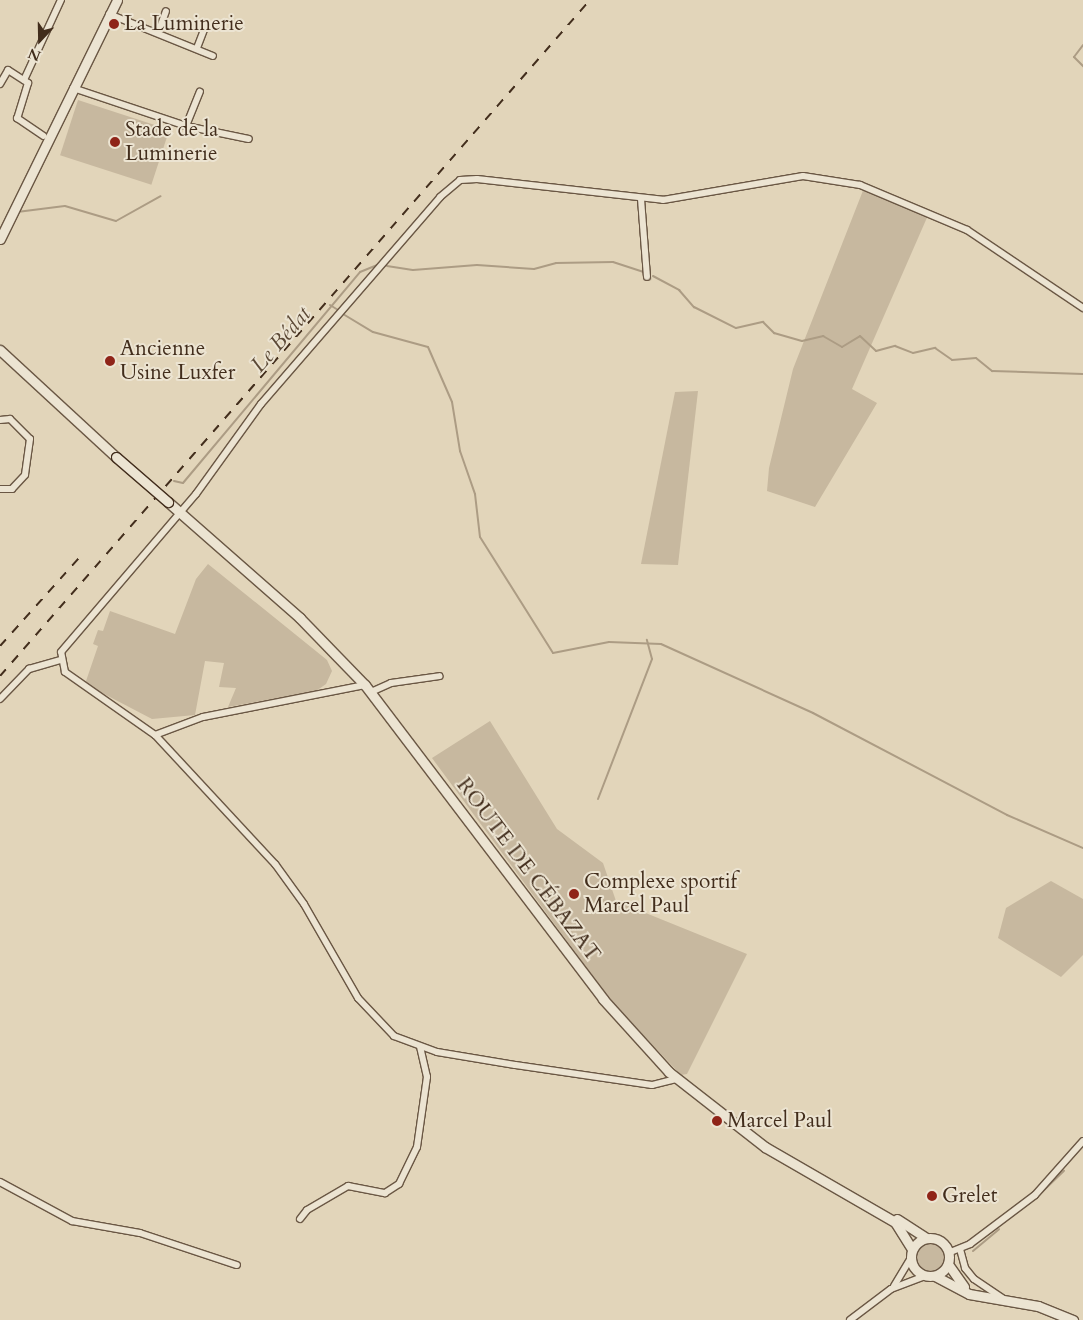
<!DOCTYPE html>
<meta charset="utf-8">
<style>
body{margin:0}
#map{position:relative;width:1083px;height:1320px;overflow:hidden;background:#e2d5ba;font-family:Cardo,serif}
div>[style]{position:absolute}
[style*='--x']{left:calc(var(--x)*1px);top:calc(var(--y)*1px);width:calc(var(--w)*1px);rotate:calc(var(--a)*1deg)}
.green>*{inset:0;background:#c7b89f;transform-origin:0 0}
.round{border-radius:50%}
.stream>*{height:2px;margin:-1px;padding:0 1px;transform-origin:1px;border-radius:1px;background:#ac9c84}
.roads{filter:drop-shadow(1px 0 #6a5744) drop-shadow(-1px 0 #6a5744) drop-shadow(0 1px #6a5744) drop-shadow(0 -1px #6a5744)}
.minor>*{height:6px;margin:-3px;padding:0 3px;transform-origin:3px;border-radius:3px;background:#ece4d2}
.secondary>*{height:9px;margin:-4.5px;padding:0 4.5px;transform-origin:4.5px;border-radius:4.5px;background:#ece4d2}
.secondary>.ring{margin:-4.5px;padding:0;box-sizing:content-box;background:none;border:9px solid #ece4d2;border-radius:50%}
.rail>*{height:2px;margin-top:-1px;transform-origin:0;background:repeating-linear-gradient(90deg,#422d1c 0 9px,transparent 0 18px)}
.bridges{filter:drop-shadow(1px 0 #422d1c) drop-shadow(-1px 0 #422d1c) drop-shadow(0 1px #422d1c) drop-shadow(0 -1px #422d1c)}
.secondary-bridge>*{height:9px;margin:-4.5px;padding:0 4.5px;transform-origin:4.5px;border-radius:4.5px;background:#ece4d2}
.dots>*{width:14px;height:14px;translate:-50% -50%;box-sizing:border-box;border:2px solid #ece4d2;border-radius:50%}
span{translate:-50% -50%;white-space:nowrap;text-align:center;line-height:1.15;-webkit-text-stroke:4px #ece4d2;paint-order:stroke}
.poi-label{font-size:21px;color:#422d1c}
.left{translate:0 -50%;text-align:left}
.street-label{font-size:21px;color:#422d1c}
.water-label{font-size:22px;color:#5c4936;font-style:italic}
.north{position:absolute;left:15px;top:15px;width:50px;height:50px;-webkit-text-stroke:4px #ece4d2;paint-order:stroke;rotate:201deg;font-size:14px;font-weight:700;line-height:20px;text-align:center;color:#422d1c}
.north::after{content:'';display:block;margin:auto;width:18px;height:22px;background:#422d1c;clip-path:polygon(50% 0,100% 100%,50% 72%,0 100%)}
</style>
<div id="map">
<div class="green">
<div style="left:78px;top:100px;width:96px;height:58px;rotate:18deg"></div>
<div style="clip-path:polygon(864px 188px,929px 213px,852px 389px,877px 403px,815px 507px,767px 491px,769px 468px,793px 369px)"></div>
<div style="clip-path:polygon(698px 391px,678px 565px,641px 564px,675px 392px)"></div>
<div style="clip-path:polygon(208px 564px,327px 660px,332px 671px,326px 684px,316px 691px,228px 707px,236px 688px,219px 687px,224px 663px,205px 661px,195px 715px,152px 719px,85px 684px,98px 646px,93px 644px,98px 630px,103px 631px,110px 611px,175px 634px,196px 579px)"></div>
<div style="clip-path:polygon(490px 721px,557px 829px,603px 863px,616px 901px,747px 954px,687px 1074px,681px 1075px,612px 1002px,432px 758px)"></div>
<div style="clip-path:polygon(1051px 881px,1083px 899px,1083px 955px,1061px 977px,998px 938px,1006px 908px)"></div>
<div class="round" style="left:916px;top:1243px;width:28px;height:28px"></div>
</div>
<div class="stream">
<div style="--x:1083;--y:45;--w:15;--a:127"></div>
<div style="--x:1074;--y:57;--w:13;--a:45"></div>
<div style="--x:17;--y:212;--w:48;--a:-7.1"></div>
<div style="--x:65;--y:206;--w:53;--a:16.4"></div>
<div style="--x:116;--y:221;--w:51;--a:-29.1"></div>
<div style="--x:387;--y:266;--w:26;--a:9"></div>
<div style="--x:413;--y:270;--w:64;--a:-4.5"></div>
<div style="--x:477;--y:265;--w:57;--a:4"></div>
<div style="--x:534;--y:269;--w:23;--a:-15"></div>
<div style="--x:556;--y:263;--w:57;--a:-1"></div>
<div style="--x:613;--y:262;--w:33;--a:18"></div>
<div style="--x:653;--y:276;--w:30;--a:28"></div>
<div style="--x:679;--y:290;--w:23;--a:49"></div>
<div style="--x:694;--y:307;--w:47;--a:26.6"></div>
<div style="--x:736;--y:328;--w:28;--a:-13"></div>
<div style="--x:763;--y:322;--w:16;--a:45"></div>
<div style="--x:774;--y:333;--w:29;--a:16"></div>
<div style="--x:802;--y:341;--w:22;--a:-13"></div>
<div style="--x:823;--y:336;--w:22;--a:30"></div>
<div style="--x:842;--y:347;--w:21;--a:-31"></div>
<div style="--x:860;--y:336;--w:22;--a:43"></div>
<div style="--x:876;--y:351;--w:20;--a:-15"></div>
<div style="--x:895;--y:346;--w:19;--a:21"></div>
<div style="--x:913;--y:353;--w:23;--a:-13"></div>
<div style="--x:935;--y:348;--w:21;--a:35"></div>
<div style="--x:952;--y:360;--w:24;--a:-5"></div>
<div style="--x:976;--y:358;--w:21;--a:39"></div>
<div style="--x:992;--y:371;--w:91;--a:1.9"></div>
<div style="--x:330;--y:305;--w:9;--a:32"></div>
<div style="--x:343;--y:314;--w:35;--a:31"></div>
<div style="--x:373;--y:332;--w:57;--a:15.3"></div>
<div style="--x:428;--y:347;--w:60;--a:66.4"></div>
<div style="--x:452;--y:402;--w:50;--a:80.7"></div>
<div style="--x:460;--y:451;--w:46;--a:70.8"></div>
<div style="--x:475;--y:494;--w:43;--a:83.4"></div>
<div style="--x:480;--y:537;--w:137;--a:57.8"></div>
<div style="--x:553;--y:653;--w:57;--a:-11.1"></div>
<div style="--x:609;--y:642;--w:52;--a:2.2"></div>
<div style="--x:661;--y:644;--w:167;--a:24.4"></div>
<div style="--x:813;--y:713;--w:219;--a:27.7"></div>
<div style="--x:1007;--y:815;--w:83;--a:23.5"></div>
<div style="--x:174;--y:481;--w:9;--a:13"></div>
<div style="--x:183;--y:483;--w:275;--a:-50"></div>
<div style="--x:360;--y:272;--w:18;--a:-22"></div>
<div style="--x:598;--y:799;--w:150;--a:-68.9"></div>
<div style="--x:652;--y:659;--w:20;--a:-105"></div>
<div style="--x:1041;--y:1193;--w:32;--a:-44"></div>
<div style="--x:973;--y:1251;--w:34;--a:-40"></div>
</div>
<div class="roads">
<div class="minor">
<div style="--x:109;--y:14;--w:112;--a:22"></div>
<div style="--x:158;--y:33;--w:23;--a:-70"></div>
<div style="--x:197;--y:48;--w:26;--a:-69"></div>
<div style="--x:24;--y:80;--w:88;--a:-65.2"></div>
<div style="--x:0;--y:84;--w:16;--a:-60"></div>
<div style="--x:8;--y:70;--w:24;--a:33"></div>
<div style="--x:28;--y:83;--w:37;--a:107"></div>
<div style="--x:17;--y:118;--w:32;--a:34"></div>
<div style="--x:73;--y:88;--w:119;--a:18.6"></div>
<div style="--x:186;--y:126;--w:64;--a:11.7"></div>
<div style="--x:186;--y:126;--w:37;--a:-68"></div>
<div style="--x:641;--y:199;--w:78;--a:85.6"></div>
<div style="--x:0;--y:420;--w:10;--a:-6"></div>
<div style="--x:10;--y:419;--w:28;--a:45"></div>
<div style="--x:30;--y:439;--w:36;--a:98"></div>
<div style="--x:25;--y:475;--w:19;--a:133"></div>
<div style="--x:12;--y:489;--w:12;--a:180"></div>
<div style="--x:371;--y:692;--w:22;--a:-24"></div>
<div style="--x:391;--y:683;--w:49;--a:-8.1"></div>
<div style="--x:0;--y:699;--w:42;--a:-46"></div>
<div style="--x:29;--y:669;--w:33;--a:-16"></div>
<div style="--x:155;--y:735;--w:51;--a:-20.6"></div>
<div style="--x:203;--y:717;--w:165;--a:-11.2"></div>
<div style="--x:676;--y:1079;--w:25;--a:166"></div>
<div style="--x:652;--y:1085;--w:138;--a:-171.7"></div>
<div style="--x:515;--y:1065;--w:79;--a:-170.5"></div>
<div style="--x:437;--y:1052;--w:46;--a:-159.6"></div>
<div style="--x:394;--y:1036;--w:52;--a:-133.5"></div>
<div style="--x:358;--y:998;--w:108;--a:-119.9"></div>
<div style="--x:304;--y:904;--w:49;--a:-125.9"></div>
<div style="--x:275;--y:864;--w:176;--a:-132.9"></div>
<div style="--x:155;--y:735;--w:110;--a:-145"></div>
<div style="--x:65;--y:672;--w:20;--a:-101"></div>
<div style="--x:61;--y:652;--w:208;--a:-49.5"></div>
<div style="--x:196;--y:494;--w:111;--a:-54.2"></div>
<div style="--x:261;--y:404;--w:274;--a:-49.1"></div>
<div style="--x:440;--y:197;--w:26;--a:-40"></div>
<div style="--x:460;--y:180;--w:17;--a:-3"></div>
<div style="--x:477;--y:179;--w:187;--a:6.4"></div>
<div style="--x:663;--y:200;--w:142;--a:-9.7"></div>
<div style="--x:803;--y:176;--w:58;--a:9"></div>
<div style="--x:860;--y:185;--w:116;--a:22.8"></div>
<div style="--x:967;--y:230;--w:140;--a:33.9"></div>
<div style="--x:0;--y:1182;--w:82;--a:28.4"></div>
<div style="--x:72;--y:1221;--w:69;--a:10"></div>
<div style="--x:140;--y:1233;--w:102;--a:18.3"></div>
<div style="--x:300;--y:1219;--w:11;--a:-52"></div>
<div style="--x:307;--y:1210;--w:48;--a:-30.3"></div>
<div style="--x:348;--y:1186;--w:38;--a:11"></div>
<div style="--x:385;--y:1193;--w:17;--a:-33"></div>
<div style="--x:399;--y:1184;--w:41;--a:-64.1"></div>
<div style="--x:417;--y:1147;--w:71;--a:-81.9"></div>
<div style="--x:427;--y:1077;--w:31;--a:-103"></div>
<div style="--x:960;--y:1249;--w:20;--a:75"></div>
<div style="--x:965;--y:1268;--w:14;--a:51"></div>
<div style="--x:974;--y:1279;--w:34;--a:34"></div>
<div style="--x:948;--y:1253;--w:24;--a:-22"></div>
<div style="--x:970;--y:1244;--w:81;--a:-37"></div>
<div style="--x:1035;--y:1195;--w:72;--a:-48.4"></div>
<div style="--x:894;--y:1286;--w:31;--a:-59"></div>
<div style="--x:850;--y:1320;--w:51;--a:-37.1"></div>
<div style="--x:891;--y:1289;--w:36;--a:-21"></div>
</div>
<div class="secondary">
<div style="--x:0;--y:239;--w:266;--a:-63.9"></div>
<div style="--x:0;--y:350;--w:158;--a:42.7"></div>
<div style="--x:168;--y:502;--w:176;--a:41.3"></div>
<div style="--x:300;--y:618;--w:93;--a:45.9"></div>
<div style="--x:365;--y:685;--w:394;--a:52.8"></div>
<div style="--x:603;--y:999;--w:98;--a:47.9"></div>
<div style="--x:669;--y:1072;--w:122;--a:38"></div>
<div style="--x:765;--y:1147;--w:150;--a:30"></div>
<div style="--x:895;--y:1222;--w:32;--a:58"></div>
<div style="--x:897;--y:1219;--w:35;--a:33"></div>
<div class="ring" style="left:911px;top:1238px;width:29px;height:29px"></div>
<div style="--x:948;--y:1264;--w:28;--a:55"></div>
<div style="--x:935;--y:1276;--w:38;--a:28"></div>
<div style="--x:969;--y:1294;--w:70;--a:9.9"></div>
<div style="--x:1038;--y:1306;--w:38;--a:22"></div>
</div>
</div>
<div class="rail">
<div style="--x:0;--y:646;--w:118;--a:-48.1"></div>
<div style="--x:0;--y:676;--w:897;--a:-48.89"></div>
</div>
<div class="bridges">
<div class="secondary-bridge">
<div style="--x:116;--y:457;--w:69;--a:40.9"></div>
</div>
</div>
<div class="dots">
<div style="left:114px;top:24px;background:#8f2418"></div>
<div style="left:115px;top:142px;background:#8f2418"></div>
<div style="left:110px;top:361px;background:#8f2418"></div>
<div style="left:574px;top:894px;background:#8f2418"></div>
<div style="left:717px;top:1121px;background:#8f2418"></div>
<div style="left:932px;top:1196px;background:#8f2418"></div>
</div>
<div class="poi-label">
<span class="left" style="left:124px;top:24px">La Luminerie</span>
<span class="left" style="left:125px;top:142px">Stade de la<br>Luminerie</span>
<span class="left" style="left:120px;top:361px">Ancienne<br>Usine Luxfer</span>
<span class="left" style="left:584px;top:894px">Complexe sportif<br>Marcel Paul</span>
<span class="left" style="left:727px;top:1121px">Marcel Paul</span>
<span class="left" style="left:942px;top:1196px">Grelet</span>
</div>
<div class="street-label">
<span style="left:528px;top:870px;rotate:53deg">ROUTE DE CÉBAZAT</span>
</div>
<div class="water-label">
<span style="left:281px;top:340px;rotate:-49deg">Le Bédat</span>
</div>
<div class="north">N</div>
</div>
